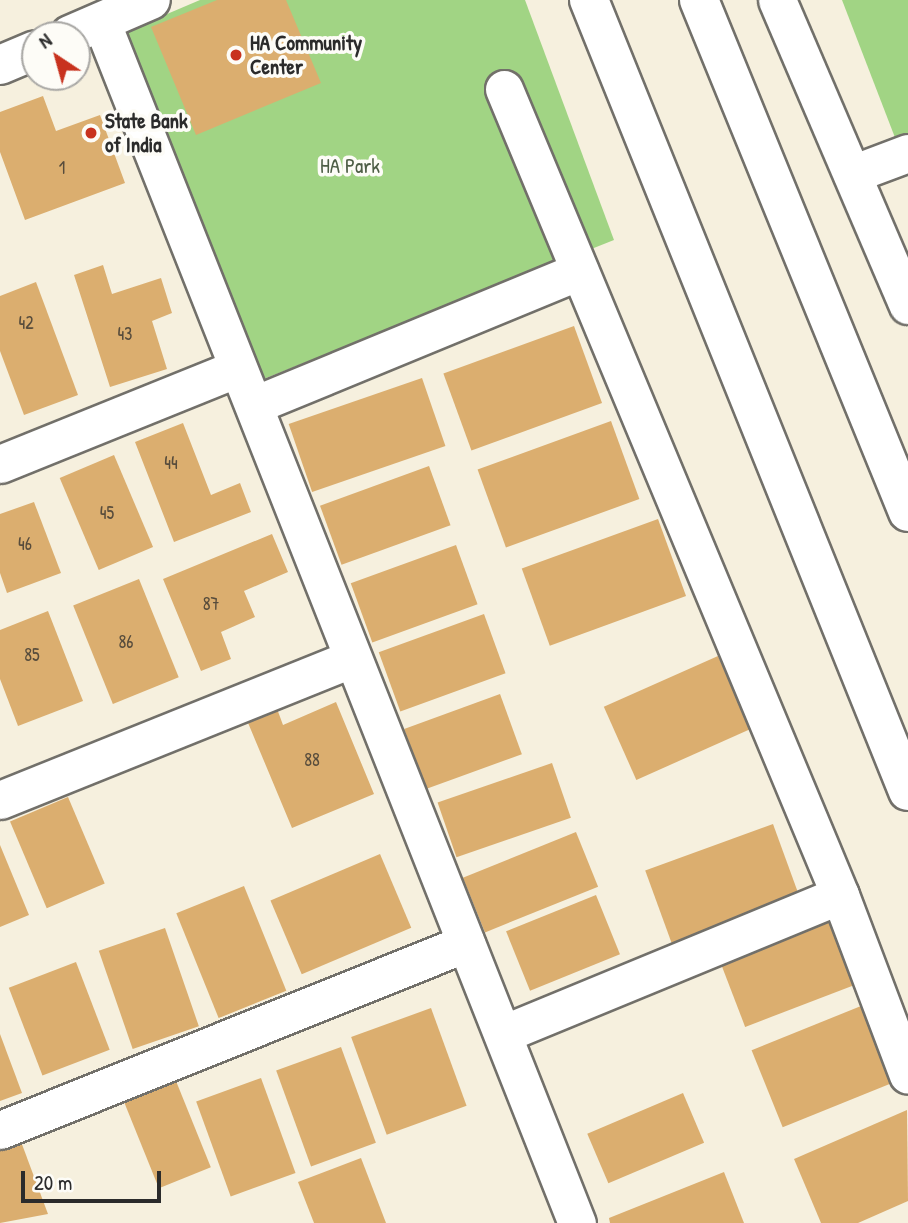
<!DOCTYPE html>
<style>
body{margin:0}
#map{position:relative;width:908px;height:1223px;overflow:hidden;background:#f6f0de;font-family:"Patrick Hand",sans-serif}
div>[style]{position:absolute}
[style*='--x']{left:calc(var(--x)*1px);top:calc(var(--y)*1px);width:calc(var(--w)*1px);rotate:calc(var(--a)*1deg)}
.green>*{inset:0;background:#a1d484}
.building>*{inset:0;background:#dbae6f;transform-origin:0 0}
.roads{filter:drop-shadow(2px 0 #72706a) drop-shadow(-2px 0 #72706a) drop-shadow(0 2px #72706a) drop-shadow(0 -2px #72706a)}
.street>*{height:37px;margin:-18.5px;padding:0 18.5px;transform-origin:18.5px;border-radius:18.5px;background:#fff}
.secondary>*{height:38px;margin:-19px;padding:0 19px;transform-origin:19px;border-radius:19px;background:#fff}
.dots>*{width:19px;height:19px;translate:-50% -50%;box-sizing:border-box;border:4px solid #fdfcf7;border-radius:50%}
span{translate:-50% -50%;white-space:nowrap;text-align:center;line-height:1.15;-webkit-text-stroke:7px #fdfcf7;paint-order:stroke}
.number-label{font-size:18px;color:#574c3c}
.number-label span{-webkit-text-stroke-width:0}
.poi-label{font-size:21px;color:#2b2b2b;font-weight:700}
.left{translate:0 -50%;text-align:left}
.park-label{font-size:21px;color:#4e5e46}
.north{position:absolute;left:21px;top:21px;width:70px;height:70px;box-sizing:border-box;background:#fdfcf7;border:2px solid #a9a8a5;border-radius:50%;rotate:324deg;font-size:19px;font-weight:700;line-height:28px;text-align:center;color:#2b2b2b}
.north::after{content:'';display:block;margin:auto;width:24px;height:32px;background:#c8321e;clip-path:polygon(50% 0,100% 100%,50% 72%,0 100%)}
.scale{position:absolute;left:21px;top:1171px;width:140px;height:32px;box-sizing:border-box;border:4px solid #2b2b2b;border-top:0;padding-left:9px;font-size:21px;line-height:24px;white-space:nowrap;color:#2b2b2b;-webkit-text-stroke:5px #fdfcf7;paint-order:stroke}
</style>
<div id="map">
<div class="green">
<div style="clip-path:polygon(200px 0,525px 0,614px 240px,256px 382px,120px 34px)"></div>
<div style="clip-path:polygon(842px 0,908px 0,908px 144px,899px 148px)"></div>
</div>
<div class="building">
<div style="clip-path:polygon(217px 0,286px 0,321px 83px,196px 135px,151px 27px)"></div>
<div style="clip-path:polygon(43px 96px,56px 131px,100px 115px,125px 183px,25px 220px,0 152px,0 112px)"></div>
<div style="clip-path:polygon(103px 265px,112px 294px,161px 278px,172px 313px,152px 321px,167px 369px,110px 387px,74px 275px)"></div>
<div style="clip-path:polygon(36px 282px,78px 395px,24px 415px,0 351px,0 296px)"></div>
<div style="left:574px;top:326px;width:82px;height:139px;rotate:70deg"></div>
<div style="left:422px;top:378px;width:72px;height:141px;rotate:71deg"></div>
<div style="left:611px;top:421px;width:83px;height:142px;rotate:70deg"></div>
<div style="clip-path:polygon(183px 423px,211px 495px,240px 483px,251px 512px,174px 542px,135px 442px)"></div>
<div style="left:114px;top:455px;width:100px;height:59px;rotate:67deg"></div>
<div style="left:429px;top:466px;width:63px;height:116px;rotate:70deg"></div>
<div style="clip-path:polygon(34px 502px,61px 573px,7px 593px,0 573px,0 514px)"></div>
<div style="left:658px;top:519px;width:82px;height:145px;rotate:70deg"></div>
<div style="clip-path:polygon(272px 534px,288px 572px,244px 591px,255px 617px,221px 632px,231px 659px,201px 671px,163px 579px)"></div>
<div style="left:456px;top:545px;width:63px;height:112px;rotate:70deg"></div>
<div style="left:139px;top:579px;width:106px;height:71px;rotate:68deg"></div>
<div style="clip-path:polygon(48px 611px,83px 701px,18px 726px,0 679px,0 630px)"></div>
<div style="left:484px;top:614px;width:63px;height:112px;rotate:70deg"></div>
<div style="left:718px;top:656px;width:80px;height:125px;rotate:66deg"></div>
<div style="left:500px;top:694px;width:64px;height:102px;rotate:70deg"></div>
<div style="clip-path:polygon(336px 702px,374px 794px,292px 828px,246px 718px,276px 706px,283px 725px)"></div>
<div style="left:552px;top:763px;width:58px;height:121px;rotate:71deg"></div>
<div style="left:68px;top:797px;width:94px;height:63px;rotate:67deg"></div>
<div style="left:773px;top:824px;width:86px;height:136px;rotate:70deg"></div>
<div style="left:576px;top:832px;width:59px;height:122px;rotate:68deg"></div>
<div style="clip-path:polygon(0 845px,29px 915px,0 927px)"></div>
<div style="left:380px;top:854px;width:80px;height:119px;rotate:67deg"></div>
<div style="left:244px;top:886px;width:113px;height:73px;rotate:68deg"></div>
<div style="left:596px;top:895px;width:64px;height:97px;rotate:68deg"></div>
<div style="left:839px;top:917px;width:69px;height:127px;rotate:69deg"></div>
<div style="left:165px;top:928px;width:104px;height:70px;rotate:71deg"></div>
<div style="left:76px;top:962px;width:94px;height:72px;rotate:69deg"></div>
<div style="left:861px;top:1006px;width:83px;height:118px;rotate:68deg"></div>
<div style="left:431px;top:1008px;width:104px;height:85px;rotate:70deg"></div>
<div style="clip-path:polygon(0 1034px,22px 1093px,0 1101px)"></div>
<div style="left:341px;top:1047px;width:102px;height:69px;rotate:70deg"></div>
<div style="left:261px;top:1078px;width:101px;height:69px;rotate:70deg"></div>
<div style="left:176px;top:1081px;width:93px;height:56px;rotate:68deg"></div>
<div style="left:683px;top:1093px;width:54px;height:104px;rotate:67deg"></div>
<div style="clip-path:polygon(907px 1110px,908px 1201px,858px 1223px,821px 1223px,794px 1159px)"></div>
<div style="clip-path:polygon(20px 1139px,48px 1214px,0 1223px,0 1147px)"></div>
<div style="clip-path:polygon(361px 1158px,386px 1223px,314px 1223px,298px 1182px)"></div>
<div style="clip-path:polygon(724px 1172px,744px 1223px,610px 1223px,609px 1218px)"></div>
</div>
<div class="roads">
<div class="street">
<div style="--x:777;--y:0;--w:332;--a:66.8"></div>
<div style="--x:101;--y:21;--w:1293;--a:68.4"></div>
<div style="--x:504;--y:89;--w:873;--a:67.37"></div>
<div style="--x:840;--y:895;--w:192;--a:69.3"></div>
<div style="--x:852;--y:174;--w:60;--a:-20.6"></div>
<div style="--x:254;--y:405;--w:352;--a:-22.4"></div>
<div style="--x:0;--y:464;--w:253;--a:-22"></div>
<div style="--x:0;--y:800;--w:380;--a:-21.9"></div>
<div style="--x:505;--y:1033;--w:362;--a:-22.4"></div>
<div style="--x:0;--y:1130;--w:502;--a:-21.86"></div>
</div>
<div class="secondary">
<div style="--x:589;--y:0;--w:853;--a:68.04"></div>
<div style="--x:699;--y:0;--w:553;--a:67.79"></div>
<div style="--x:70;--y:35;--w:88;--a:-23.4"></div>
<div style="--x:0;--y:65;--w:38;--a:-23"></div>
</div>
</div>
<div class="dots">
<div style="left:236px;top:55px;background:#c8321e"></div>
<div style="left:91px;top:133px;background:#c8321e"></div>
</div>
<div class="number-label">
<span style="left:62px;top:168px">1</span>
<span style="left:26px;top:323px">42</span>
<span style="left:125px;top:334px">43</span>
<span style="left:171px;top:463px">44</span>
<span style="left:107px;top:513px">45</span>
<span style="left:25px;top:544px">46</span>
<span style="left:211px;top:604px">87</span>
<span style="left:126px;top:642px">86</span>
<span style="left:32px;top:655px">85</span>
<span style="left:312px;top:760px">88</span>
</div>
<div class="poi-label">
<span class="left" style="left:250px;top:55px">HA Community<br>Center</span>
<span class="left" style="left:105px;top:133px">State Bank<br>of India</span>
</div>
<div class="park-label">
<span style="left:350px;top:166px">HA Park</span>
</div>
<div class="north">N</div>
<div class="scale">20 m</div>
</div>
